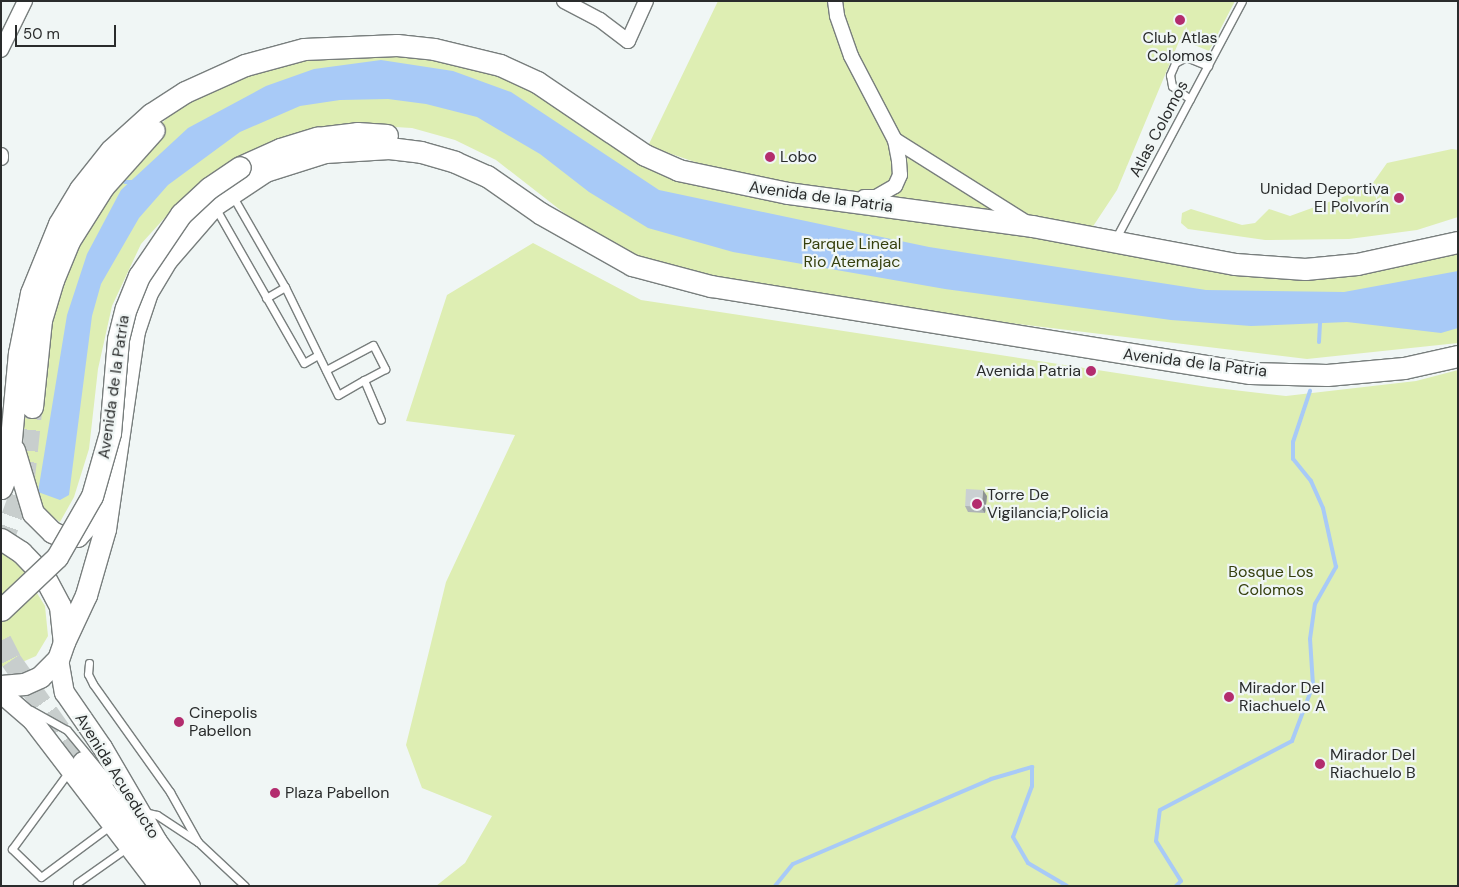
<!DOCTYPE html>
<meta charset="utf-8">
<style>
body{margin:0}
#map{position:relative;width:1459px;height:887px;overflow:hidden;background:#f0f6f5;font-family:"DM Sans",sans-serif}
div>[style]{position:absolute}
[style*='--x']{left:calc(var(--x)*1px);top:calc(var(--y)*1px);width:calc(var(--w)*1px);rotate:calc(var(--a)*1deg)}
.green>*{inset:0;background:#deeeb3}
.water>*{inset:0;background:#a8caf7}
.stream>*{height:4px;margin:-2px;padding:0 2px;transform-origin:2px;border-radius:2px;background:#a8caf7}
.primary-tunnel>*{height:21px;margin-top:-10.5px;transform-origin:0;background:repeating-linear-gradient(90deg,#c8cecd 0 21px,transparent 0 32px)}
.roads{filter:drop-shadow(1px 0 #787e7d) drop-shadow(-1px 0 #787e7d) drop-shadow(0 1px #787e7d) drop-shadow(0 -1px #787e7d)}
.lane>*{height:7px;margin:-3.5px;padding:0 3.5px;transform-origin:3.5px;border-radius:3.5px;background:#fff}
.street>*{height:14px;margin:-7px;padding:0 7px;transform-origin:7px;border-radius:7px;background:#fff}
.secondary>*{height:19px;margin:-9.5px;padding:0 9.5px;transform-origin:9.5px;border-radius:9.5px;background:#fff}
.primary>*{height:21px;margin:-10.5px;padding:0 10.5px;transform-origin:10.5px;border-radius:10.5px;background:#fff}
.bridges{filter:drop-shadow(1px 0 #787e7d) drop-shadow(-1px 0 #787e7d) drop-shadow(0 1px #787e7d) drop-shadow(0 -1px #787e7d)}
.primary-bridge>*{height:21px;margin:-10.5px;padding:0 10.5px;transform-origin:10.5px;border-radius:10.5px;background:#fff}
.wall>*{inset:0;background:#aeb3b5}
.shaded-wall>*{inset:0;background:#8d9293}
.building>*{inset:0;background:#cad0d2;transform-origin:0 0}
.dots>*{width:14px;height:14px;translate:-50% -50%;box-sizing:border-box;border:2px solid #f0f6f5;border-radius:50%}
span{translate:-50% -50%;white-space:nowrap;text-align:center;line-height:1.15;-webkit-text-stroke:4.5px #f0f6f5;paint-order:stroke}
.poi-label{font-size:16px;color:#2a2c2c}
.left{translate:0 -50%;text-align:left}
.right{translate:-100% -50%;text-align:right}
.street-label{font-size:16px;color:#2a2c2c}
.park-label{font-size:16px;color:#36400e}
.frame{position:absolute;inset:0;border:2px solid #2a2c2c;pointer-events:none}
.scale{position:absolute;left:15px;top:25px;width:101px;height:22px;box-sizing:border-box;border:2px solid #2a2c2c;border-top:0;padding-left:6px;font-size:15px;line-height:18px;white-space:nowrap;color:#2a2c2c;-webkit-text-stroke:4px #f0f6f5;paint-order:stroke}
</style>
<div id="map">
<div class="green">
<div style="clip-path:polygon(718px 1px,1235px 1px,1209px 51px,1180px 39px,1117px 190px,1088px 234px,724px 172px,648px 146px)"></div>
<div style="clip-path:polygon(420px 50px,529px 82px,655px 166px,1266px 271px,1458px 251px,1458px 343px,1307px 359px,993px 321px,666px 268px,600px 241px,496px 160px,455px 140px,412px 128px,361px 125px,263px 147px,219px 168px,179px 202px,141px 244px,112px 306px,98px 369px,89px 449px,74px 497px,60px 522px,40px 508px,21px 448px,22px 405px,44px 350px,65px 262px,131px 154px,166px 119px,215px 78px,275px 57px)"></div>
<div style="clip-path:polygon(1452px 149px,1458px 150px,1458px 217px,1417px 230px,1349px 239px,1265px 240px,1188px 229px,1181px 223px,1182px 213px,1191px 209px,1242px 225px,1255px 223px,1269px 209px,1290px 216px,1370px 187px,1387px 163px)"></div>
<div style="clip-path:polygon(533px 243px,641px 300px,1208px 387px,1286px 396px,1416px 381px,1458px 370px,1458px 886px,436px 886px,465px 863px,492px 816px,422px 788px,406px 745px,446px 582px,515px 435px,406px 421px,447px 295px)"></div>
<div style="clip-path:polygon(1px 553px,19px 564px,45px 606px,48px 636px,36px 656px,11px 667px,1px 666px)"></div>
</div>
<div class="water">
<div style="clip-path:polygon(381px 60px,453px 71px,511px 92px,659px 190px,929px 247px,1206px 290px,1344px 292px,1458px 271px,1458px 328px,1441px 333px,1347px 322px,1251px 326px,1171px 320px,945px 289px,733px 252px,648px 228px,589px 192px,540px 154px,477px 117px,426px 104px,388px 99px,340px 100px,300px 106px,240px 132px,168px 185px,139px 218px,101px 284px,92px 316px,69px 495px,60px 500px,38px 492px,67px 315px,87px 254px,121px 190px,188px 128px,266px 86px,314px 69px)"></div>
</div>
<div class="stream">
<div style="--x:125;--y:182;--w:10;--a:0"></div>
<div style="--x:1319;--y:342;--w:22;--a:-87"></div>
<div style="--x:775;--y:886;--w:28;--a:-51"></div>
<div style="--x:793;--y:864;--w:215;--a:-23.2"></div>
<div style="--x:991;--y:779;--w:43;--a:-16.3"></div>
<div style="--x:1032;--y:767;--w:19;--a:90"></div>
<div style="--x:1032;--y:786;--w:54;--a:110.4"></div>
<div style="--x:1013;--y:837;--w:30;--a:60"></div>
<div style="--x:1028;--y:863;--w:45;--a:30.5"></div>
<div style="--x:1176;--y:886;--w:7;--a:-45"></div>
<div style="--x:1181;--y:881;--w:47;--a:-122"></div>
<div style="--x:1156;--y:841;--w:31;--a:-83"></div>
<div style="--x:1160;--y:810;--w:149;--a:-27.6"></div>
<div style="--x:1292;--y:741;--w:60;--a:-69.4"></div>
<div style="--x:1313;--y:685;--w:46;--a:-93.7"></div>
<div style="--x:1310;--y:639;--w:35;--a:-82"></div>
<div style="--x:1315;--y:604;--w:43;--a:-60.4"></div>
<div style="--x:1336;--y:567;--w:60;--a:-102.4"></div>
<div style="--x:1323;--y:508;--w:30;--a:-114"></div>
<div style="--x:1311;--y:481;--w:28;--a:-129"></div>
<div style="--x:1293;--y:459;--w:17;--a:-90"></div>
<div style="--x:1293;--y:442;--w:54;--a:-71.6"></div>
</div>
<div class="primary-tunnel">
<div style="--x:1;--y:546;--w:68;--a:-70.2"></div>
<div style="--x:24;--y:482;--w:75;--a:-83.9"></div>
<div style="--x:1;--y:640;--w:22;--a:63"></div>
<div style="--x:11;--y:660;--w:125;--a:54.8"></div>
</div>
<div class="roads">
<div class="lane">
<div style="--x:1190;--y:99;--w:22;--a:-144"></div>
<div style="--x:1172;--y:86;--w:11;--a:-100"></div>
<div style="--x:1170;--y:75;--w:13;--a:-67"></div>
<div style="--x:1175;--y:63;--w:13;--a:-29"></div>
<div style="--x:1186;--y:57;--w:24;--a:22"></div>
<div style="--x:232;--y:195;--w:106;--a:60.1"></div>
<div style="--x:285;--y:287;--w:120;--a:63.9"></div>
<div style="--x:338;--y:395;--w:30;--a:-30"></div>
<div style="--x:364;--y:380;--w:43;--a:67"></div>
<div style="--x:216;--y:209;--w:177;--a:60.3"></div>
<div style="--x:304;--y:363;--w:16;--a:-30"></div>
<div style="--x:1116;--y:238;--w:268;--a:-62"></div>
<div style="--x:266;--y:298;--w:22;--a:-30"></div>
<div style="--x:326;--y:370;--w:53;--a:-28"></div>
<div style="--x:373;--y:345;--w:27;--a:63"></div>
<div style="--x:385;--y:369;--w:24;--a:152"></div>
<div style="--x:89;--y:663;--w:11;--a:95"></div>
<div style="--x:88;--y:674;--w:11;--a:63"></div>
<div style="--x:93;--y:684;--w:133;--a:54.5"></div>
<div style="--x:170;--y:792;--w:57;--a:60.8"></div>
<div style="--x:31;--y:710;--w:41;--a:29.1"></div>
<div style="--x:67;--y:730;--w:67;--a:50.4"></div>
<div style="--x:70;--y:770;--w:98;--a:126.3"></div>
<div style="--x:12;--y:849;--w:40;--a:44"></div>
<div style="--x:41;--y:877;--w:87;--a:-36.6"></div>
<div style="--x:144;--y:812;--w:13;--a:13"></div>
<div style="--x:157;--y:815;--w:49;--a:33.4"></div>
<div style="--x:198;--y:842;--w:64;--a:43.1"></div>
<div style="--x:77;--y:883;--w:62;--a:-35.2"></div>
</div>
<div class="street">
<div style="--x:564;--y:1;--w:41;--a:27.8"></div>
<div style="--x:600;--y:20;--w:35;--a:37"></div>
<div style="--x:628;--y:41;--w:44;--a:-65.8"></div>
<div style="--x:835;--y:1;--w:15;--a:82"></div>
<div style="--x:837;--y:16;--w:42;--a:70.7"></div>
<div style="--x:851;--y:56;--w:95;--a:62.4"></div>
<div style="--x:895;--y:140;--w:21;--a:79"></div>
<div style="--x:899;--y:161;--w:14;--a:86"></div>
<div style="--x:900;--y:175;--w:12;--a:114"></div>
<div style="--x:895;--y:186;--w:22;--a:150"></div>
<div style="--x:876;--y:197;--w:12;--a:180"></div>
<div style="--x:1;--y:50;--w:55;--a:-63.9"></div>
<div style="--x:895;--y:140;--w:154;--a:32.2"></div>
<div style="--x:1;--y:155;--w:3;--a:90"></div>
</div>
<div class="secondary">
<div style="--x:58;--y:659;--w:34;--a:80"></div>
<div style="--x:64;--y:692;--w:67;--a:55.4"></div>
<div style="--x:102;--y:747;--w:109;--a:59.7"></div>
<div style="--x:157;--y:841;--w:56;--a:53.7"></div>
<div style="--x:1;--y:693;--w:41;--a:41.1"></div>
<div style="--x:32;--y:720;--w:209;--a:52.6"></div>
</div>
<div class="primary">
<div style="--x:240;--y:167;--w:44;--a:-24.2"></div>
<div style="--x:280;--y:149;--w:39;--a:-17"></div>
<div style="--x:317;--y:138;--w:40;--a:-7.1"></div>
<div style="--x:357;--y:133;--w:30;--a:4"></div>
<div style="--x:32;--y:407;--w:87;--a:-84.1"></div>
<div style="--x:41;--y:320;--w:42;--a:-73.3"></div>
<div style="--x:53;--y:280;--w:42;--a:-67.7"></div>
<div style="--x:69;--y:241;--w:64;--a:-57.8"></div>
<div style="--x:103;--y:187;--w:76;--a:-48.2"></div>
<div style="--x:14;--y:450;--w:66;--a:73.2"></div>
<div style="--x:33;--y:513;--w:27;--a:45"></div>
<div style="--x:52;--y:532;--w:10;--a:24"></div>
<div style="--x:61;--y:536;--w:16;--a:0"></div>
<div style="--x:77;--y:536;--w:21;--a:-47"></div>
<div style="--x:91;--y:521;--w:28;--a:-69"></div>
<div style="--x:1;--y:488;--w:18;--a:-68"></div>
<div style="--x:8;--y:471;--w:119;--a:-84.7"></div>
<div style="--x:19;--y:353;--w:61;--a:-78.7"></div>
<div style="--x:31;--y:293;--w:74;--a:-67.9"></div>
<div style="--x:59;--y:224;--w:41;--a:-59"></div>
<div style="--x:80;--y:189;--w:50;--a:-51.5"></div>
<div style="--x:111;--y:150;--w:54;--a:-42"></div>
<div style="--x:151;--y:114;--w:40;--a:-32.9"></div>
<div style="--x:185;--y:92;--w:66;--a:-24.2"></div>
<div style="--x:245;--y:65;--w:61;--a:-15.2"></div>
<div style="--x:304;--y:49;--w:93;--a:-2.5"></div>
<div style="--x:397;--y:45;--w:37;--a:6"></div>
<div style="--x:434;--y:49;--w:68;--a:13.6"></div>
<div style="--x:500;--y:65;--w:41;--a:24.7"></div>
<div style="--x:537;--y:82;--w:130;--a:34.1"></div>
<div style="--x:645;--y:155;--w:36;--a:24"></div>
<div style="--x:678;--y:170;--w:112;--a:11.8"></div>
<div style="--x:788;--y:193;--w:246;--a:7.7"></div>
<div style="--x:1032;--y:226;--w:207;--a:10.6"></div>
<div style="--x:1235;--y:264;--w:70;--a:4.1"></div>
<div style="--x:1305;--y:269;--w:52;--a:-5.5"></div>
<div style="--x:1357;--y:264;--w:103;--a:-12.3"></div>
<div style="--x:1;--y:539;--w:24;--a:33"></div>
<div style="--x:21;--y:552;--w:33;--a:46"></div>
<div style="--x:44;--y:576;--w:34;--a:62"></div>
<div style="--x:60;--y:606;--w:36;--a:84"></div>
<div style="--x:64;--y:642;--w:18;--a:109"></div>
<div style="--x:58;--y:659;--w:25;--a:135"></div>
<div style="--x:40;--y:677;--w:17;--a:156"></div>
<div style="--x:24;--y:684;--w:23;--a:175"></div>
<div style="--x:64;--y:642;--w:52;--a:-64.9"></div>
<div style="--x:86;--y:595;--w:69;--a:-73.9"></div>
<div style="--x:105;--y:529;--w:200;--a:-81.7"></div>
<div style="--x:134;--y:331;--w:41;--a:-71.6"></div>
<div style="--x:147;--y:292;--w:39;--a:-59"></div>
<div style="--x:167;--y:259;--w:72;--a:-49"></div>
<div style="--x:214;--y:205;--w:61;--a:-33.7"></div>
<div style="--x:265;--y:171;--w:63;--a:-17.6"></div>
<div style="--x:325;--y:152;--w:64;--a:-3.6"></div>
<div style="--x:389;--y:148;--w:32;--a:7"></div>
<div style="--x:421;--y:152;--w:35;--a:16"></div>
<div style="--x:455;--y:162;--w:35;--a:24"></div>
<div style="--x:487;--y:176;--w:65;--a:34.9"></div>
<div style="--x:540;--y:213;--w:106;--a:29.5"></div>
<div style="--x:632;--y:265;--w:82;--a:14.9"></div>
<div style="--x:711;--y:286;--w:546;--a:9.17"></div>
<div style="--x:1250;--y:373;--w:77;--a:1.5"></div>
<div style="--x:1327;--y:375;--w:77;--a:-5.2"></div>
<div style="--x:1404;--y:368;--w:55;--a:-12.5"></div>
<div style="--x:83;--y:762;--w:153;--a:54.3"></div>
</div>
</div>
<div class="bridges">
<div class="primary-bridge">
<div style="--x:1;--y:610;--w:77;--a:-43.4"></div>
<div style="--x:57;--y:557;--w:70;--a:-60.2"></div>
<div style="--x:92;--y:496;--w:66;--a:-74.1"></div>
<div style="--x:110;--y:433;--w:94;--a:-85.1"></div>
<div style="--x:118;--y:339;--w:32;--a:-76"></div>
<div style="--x:126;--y:308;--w:35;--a:-68"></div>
<div style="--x:139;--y:276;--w:75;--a:-55.9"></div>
<div style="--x:181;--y:214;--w:38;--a:-43"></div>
<div style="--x:209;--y:188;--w:37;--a:-34"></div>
</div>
</div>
<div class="wall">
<div style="clip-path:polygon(987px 496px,985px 513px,968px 512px,965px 506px)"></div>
</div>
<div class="shaded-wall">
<div style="clip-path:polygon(983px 490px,987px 496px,985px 513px,981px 508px)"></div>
</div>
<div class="building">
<div style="left:966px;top:489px;width:17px;height:17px;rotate:3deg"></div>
</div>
<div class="dots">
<div style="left:1180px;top:20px;background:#b32c6e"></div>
<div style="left:770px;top:157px;background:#b32c6e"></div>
<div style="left:1399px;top:198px;background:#b32c6e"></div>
<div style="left:1091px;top:371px;background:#b32c6e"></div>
<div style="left:977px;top:504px;background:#b32c6e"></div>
<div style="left:1229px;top:697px;background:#b32c6e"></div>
<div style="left:179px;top:722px;background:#b32c6e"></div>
<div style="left:1320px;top:764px;background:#b32c6e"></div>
<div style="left:275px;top:793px;background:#b32c6e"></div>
</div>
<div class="poi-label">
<span style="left:1180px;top:47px">Club Atlas<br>Colomos</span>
<span class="left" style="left:780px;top:157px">Lobo</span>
<span class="right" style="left:1389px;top:198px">Unidad Deportiva<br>El Polvorín</span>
<span class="right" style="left:1081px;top:371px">Avenida Patria</span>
<span class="left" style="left:987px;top:504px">Torre De<br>Vigilancia;Policia</span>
<span class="left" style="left:1239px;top:697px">Mirador Del<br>Riachuelo A</span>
<span class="left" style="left:189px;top:722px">Cinepolis<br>Pabellon</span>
<span class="left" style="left:1330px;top:764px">Mirador Del<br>Riachuelo B</span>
<span class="left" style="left:285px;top:793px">Plaza Pabellon</span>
</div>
<div class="street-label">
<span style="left:1159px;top:129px;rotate:-62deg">Atlas Colomos</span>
<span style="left:821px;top:197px;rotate:8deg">Avenida de la Patria</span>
<span style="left:1195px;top:363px;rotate:7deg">Avenida de la Patria</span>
<span style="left:114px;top:387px;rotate:-82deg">Avenida de la Patria</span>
<span style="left:117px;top:776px;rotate:58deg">Avenida Acueducto</span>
</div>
<div class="park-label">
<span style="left:852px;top:253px">Parque Lineal<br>Rio Atemajac</span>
<span style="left:1271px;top:581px">Bosque Los<br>Colomos</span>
</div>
<div class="frame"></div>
<div class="scale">50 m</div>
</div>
